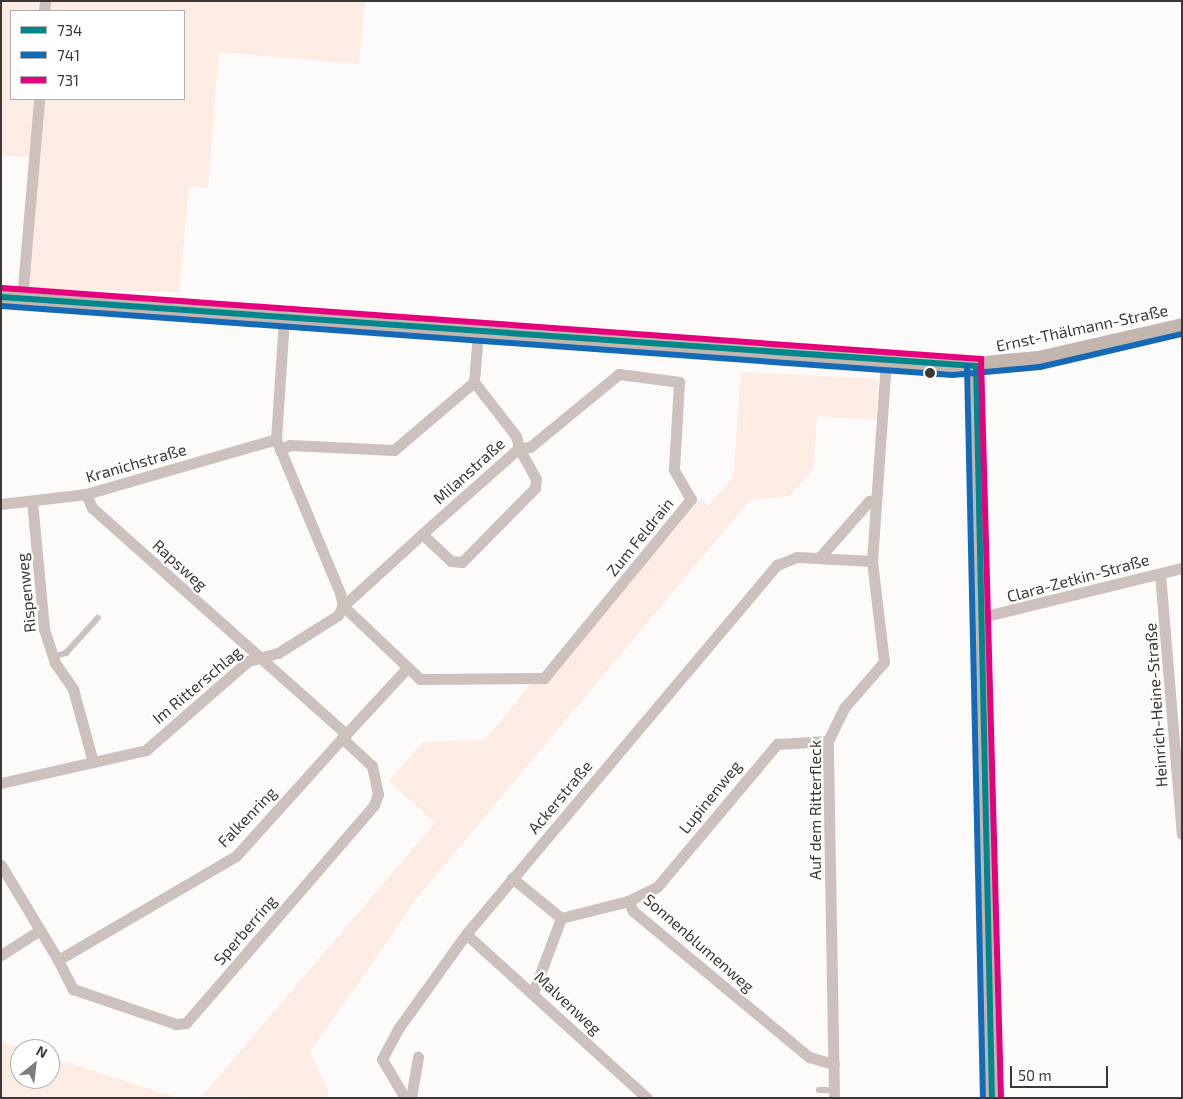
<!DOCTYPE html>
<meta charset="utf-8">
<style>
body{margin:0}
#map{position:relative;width:1183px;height:1099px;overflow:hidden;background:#fdfbf9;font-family:"Exo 2",sans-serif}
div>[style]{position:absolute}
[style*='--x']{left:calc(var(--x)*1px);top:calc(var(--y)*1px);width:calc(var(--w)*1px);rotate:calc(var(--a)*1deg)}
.green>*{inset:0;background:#fcece3}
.lane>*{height:5.5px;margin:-2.75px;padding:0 2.75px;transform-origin:2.75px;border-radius:2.75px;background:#ccc1bc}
.street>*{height:11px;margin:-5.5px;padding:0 5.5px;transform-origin:5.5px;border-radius:5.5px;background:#ccc1bc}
.secondary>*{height:15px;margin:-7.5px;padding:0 7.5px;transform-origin:7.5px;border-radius:7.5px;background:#c2b6af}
.bus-1>*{height:6px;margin:-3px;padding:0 3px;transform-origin:3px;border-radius:3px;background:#00868b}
.bus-2>*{height:6px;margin:-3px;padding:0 3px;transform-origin:3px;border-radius:3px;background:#156ab8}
.bus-3>*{height:6px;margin:-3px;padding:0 3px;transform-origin:3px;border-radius:3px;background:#e5007d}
.dots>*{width:14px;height:14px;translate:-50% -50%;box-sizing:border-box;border:2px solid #fff;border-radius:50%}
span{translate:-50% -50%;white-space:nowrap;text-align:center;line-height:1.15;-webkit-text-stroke:4.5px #fff;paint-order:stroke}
.street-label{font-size:16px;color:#3c3837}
.frame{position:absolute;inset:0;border:2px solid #3c3837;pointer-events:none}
.legend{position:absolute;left:10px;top:10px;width:175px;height:90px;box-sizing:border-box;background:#fff;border:1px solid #b1afaf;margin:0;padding:6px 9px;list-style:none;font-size:15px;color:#3c3837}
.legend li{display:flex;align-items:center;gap:10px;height:25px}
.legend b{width:25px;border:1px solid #b1afaf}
.north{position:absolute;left:10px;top:1039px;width:50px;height:50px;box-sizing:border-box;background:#fff;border:1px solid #b1afaf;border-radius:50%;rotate:29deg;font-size:14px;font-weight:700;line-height:20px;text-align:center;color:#3c3837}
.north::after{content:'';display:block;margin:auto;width:18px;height:22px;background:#807c7b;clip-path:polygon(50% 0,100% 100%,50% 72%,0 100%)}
.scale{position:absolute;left:1010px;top:1066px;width:98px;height:22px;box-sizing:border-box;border:2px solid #3c3837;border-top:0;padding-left:6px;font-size:15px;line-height:18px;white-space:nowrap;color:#3c3837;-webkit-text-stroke:4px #fff;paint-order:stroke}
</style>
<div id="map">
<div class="green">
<div style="clip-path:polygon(evenodd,1px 1px,365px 1px,359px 64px,219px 52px,208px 188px,189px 186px,179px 292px,27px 289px,40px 159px,1px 155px,1px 1px,11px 11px,184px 11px,184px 99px,11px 99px,11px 11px)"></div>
<div style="clip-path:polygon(741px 372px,878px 379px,876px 420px,817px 416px,813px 470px,790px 496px,750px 500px,420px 894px,310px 1052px,328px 1090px,327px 1098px,202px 1096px,435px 823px,389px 781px,423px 742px,485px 740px,531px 684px,547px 682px,700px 499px,708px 506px,733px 477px)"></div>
<div style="clip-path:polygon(1px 1042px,24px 1049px,20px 1049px,20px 1079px,50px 1079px,50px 1057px,178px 1098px,1px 1098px)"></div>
</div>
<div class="lane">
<div style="--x:53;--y:657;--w:14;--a:-17"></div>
<div style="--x:66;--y:653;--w:47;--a:-47.6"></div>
<div style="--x:819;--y:1090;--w:15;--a:0"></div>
</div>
<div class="street">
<div style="--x:44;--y:11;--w:10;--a:-84"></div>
<div style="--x:22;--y:299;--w:201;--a:-85.1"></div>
<div style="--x:280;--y:450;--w:11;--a:-27"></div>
<div style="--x:290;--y:445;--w:104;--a:2.8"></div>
<div style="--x:394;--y:450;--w:105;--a:-40.4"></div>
<div style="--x:32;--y:501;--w:129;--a:84.6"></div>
<div style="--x:44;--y:629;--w:36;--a:72"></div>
<div style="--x:55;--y:663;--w:32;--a:55"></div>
<div style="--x:73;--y:689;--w:76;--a:74.7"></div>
<div style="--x:1;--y:504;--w:86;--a:-6.7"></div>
<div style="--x:86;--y:494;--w:198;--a:-16.1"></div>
<div style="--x:422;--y:534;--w:40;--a:43"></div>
<div style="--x:451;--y:561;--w:11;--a:5"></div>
<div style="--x:462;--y:562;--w:104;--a:-45.4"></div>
<div style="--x:535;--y:488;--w:9;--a:-84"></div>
<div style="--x:536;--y:479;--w:35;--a:-119"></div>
<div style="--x:519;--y:448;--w:11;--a:-5"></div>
<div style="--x:530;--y:447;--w:115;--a:-39.4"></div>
<div style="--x:619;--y:374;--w:61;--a:7.6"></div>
<div style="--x:679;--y:382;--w:88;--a:93.3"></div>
<div style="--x:674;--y:470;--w:34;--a:60"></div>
<div style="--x:691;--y:499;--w:232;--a:129.4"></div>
<div style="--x:544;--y:678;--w:124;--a:179.5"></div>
<div style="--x:420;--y:679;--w:106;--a:-136.5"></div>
<div style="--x:343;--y:606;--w:107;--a:-42.3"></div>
<div style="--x:422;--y:534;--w:130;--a:-41.6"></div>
<div style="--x:519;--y:448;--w:12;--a:-104"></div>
<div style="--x:516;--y:436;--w:68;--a:-127.9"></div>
<div style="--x:474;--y:382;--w:50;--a:-85.4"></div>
<div style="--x:819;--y:558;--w:76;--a:-48.7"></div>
<div style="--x:869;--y:501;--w:7;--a:-8"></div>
<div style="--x:1160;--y:574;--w:261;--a:85.2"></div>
<div style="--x:982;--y:617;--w:206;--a:-13.8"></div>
<div style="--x:346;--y:734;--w:91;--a:-47.2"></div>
<div style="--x:1;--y:783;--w:149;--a:-12.8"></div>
<div style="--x:146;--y:750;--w:135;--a:-41.1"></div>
<div style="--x:248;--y:661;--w:31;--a:-15"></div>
<div style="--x:278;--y:653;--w:71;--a:-32.3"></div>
<div style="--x:338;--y:615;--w:10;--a:-61"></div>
<div style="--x:343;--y:606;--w:13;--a:-103"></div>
<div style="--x:340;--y:593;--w:167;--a:-112.6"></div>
<div style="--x:276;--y:439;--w:122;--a:-86.2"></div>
<div style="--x:1;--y:865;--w:111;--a:59"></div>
<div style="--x:58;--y:960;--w:206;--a:-30.3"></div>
<div style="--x:236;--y:856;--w:164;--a:-48"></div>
<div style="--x:346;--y:734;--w:340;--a:-138.3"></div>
<div style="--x:92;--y:508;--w:15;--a:-113"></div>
<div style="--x:512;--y:878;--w:63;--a:39.2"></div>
<div style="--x:561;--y:918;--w:69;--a:-14.2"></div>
<div style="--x:628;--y:901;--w:11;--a:63"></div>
<div style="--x:633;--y:911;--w:229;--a:39.7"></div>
<div style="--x:809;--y:1057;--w:26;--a:16"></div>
<div style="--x:628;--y:901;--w:32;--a:-26"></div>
<div style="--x:657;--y:887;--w:187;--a:-50"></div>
<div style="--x:777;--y:744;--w:51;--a:-3.4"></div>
<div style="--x:466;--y:934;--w:244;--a:42.2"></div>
<div style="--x:1;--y:955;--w:46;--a:-32.7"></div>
<div style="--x:58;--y:960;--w:33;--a:63"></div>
<div style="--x:73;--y:989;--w:109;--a:18.8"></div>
<div style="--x:176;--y:1024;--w:10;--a:-6"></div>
<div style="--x:186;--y:1023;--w:288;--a:-49.2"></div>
<div style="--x:374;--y:805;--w:12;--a:-70"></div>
<div style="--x:378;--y:794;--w:29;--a:-102"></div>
<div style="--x:372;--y:766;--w:41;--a:-137"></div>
<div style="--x:533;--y:993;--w:80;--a:-69.5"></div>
<div style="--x:405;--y:1098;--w:45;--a:-120.5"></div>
<div style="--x:382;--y:1059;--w:34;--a:-62"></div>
<div style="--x:398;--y:1029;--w:117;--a:-54.4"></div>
<div style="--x:466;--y:934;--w:483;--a:-49.9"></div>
<div style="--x:777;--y:565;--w:22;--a:-22"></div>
<div style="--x:797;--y:557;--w:75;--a:3.1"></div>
<div style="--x:411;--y:1098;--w:42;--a:-80.3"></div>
<div style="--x:834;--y:1098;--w:357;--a:-91"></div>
<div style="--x:828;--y:741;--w:37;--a:-64"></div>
<div style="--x:844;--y:708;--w:61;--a:-49"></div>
<div style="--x:884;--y:662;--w:102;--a:-96.8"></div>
<div style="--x:872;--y:561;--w:199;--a:-86"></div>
</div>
<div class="secondary">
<div style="--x:1;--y:297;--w:954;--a:4.15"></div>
<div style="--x:953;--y:366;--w:85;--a:-5.4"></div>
<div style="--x:1038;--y:358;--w:148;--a:-12.9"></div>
<div style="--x:976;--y:366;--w:732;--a:88.75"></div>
</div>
<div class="bus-1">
<div style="--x:1;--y:297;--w:977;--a:4.05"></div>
<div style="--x:976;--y:366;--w:732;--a:88.75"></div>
</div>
<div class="bus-2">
<div style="--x:1;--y:306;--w:954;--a:4.15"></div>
<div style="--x:953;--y:375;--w:87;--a:-5.3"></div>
<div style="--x:1040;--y:367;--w:146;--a:-13.1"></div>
<div style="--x:967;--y:366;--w:732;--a:88.75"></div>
</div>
<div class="bus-3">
<div style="--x:2;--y:288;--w:982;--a:4.15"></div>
<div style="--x:981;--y:359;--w:739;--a:88.45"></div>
</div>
<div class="dots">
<div style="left:930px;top:373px;background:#3c3837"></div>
</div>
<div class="street-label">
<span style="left:1082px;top:328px;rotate:-12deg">Ernst-Thälmann-Straße</span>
<span style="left:136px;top:463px;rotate:-16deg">Kranichstraße</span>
<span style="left:469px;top:471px;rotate:-42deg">Milanstraße</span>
<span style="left:640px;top:537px;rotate:-51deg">Zum Feldrain</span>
<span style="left:180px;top:565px;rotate:42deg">Rapsweg</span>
<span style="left:1078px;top:578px;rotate:-15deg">Clara-Zetkin-Straße</span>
<span style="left:26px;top:593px;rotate:-96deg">Rispenweg</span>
<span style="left:197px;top:685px;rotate:-40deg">Im Ritterschlag</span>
<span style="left:1156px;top:705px;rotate:-94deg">Heinrich-Heine-Straße</span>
<span style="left:560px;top:797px;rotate:-50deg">Ackerstraße</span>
<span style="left:710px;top:797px;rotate:-51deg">Lupinenweg</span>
<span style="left:815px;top:810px;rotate:-90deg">Auf dem Ritterfleck</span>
<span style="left:247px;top:817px;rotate:-46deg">Falkenring</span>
<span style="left:245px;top:930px;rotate:-49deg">Sperberring</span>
<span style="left:699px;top:943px;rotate:41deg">Sonnenblumenweg</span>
<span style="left:568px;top:1003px;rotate:43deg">Malvenweg</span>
</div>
<div class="frame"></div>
<ul class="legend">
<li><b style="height:6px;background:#00868b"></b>734</li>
<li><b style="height:6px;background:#156ab8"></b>741</li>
<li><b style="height:6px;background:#e5007d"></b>731</li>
</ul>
<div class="north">N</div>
<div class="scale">50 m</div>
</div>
